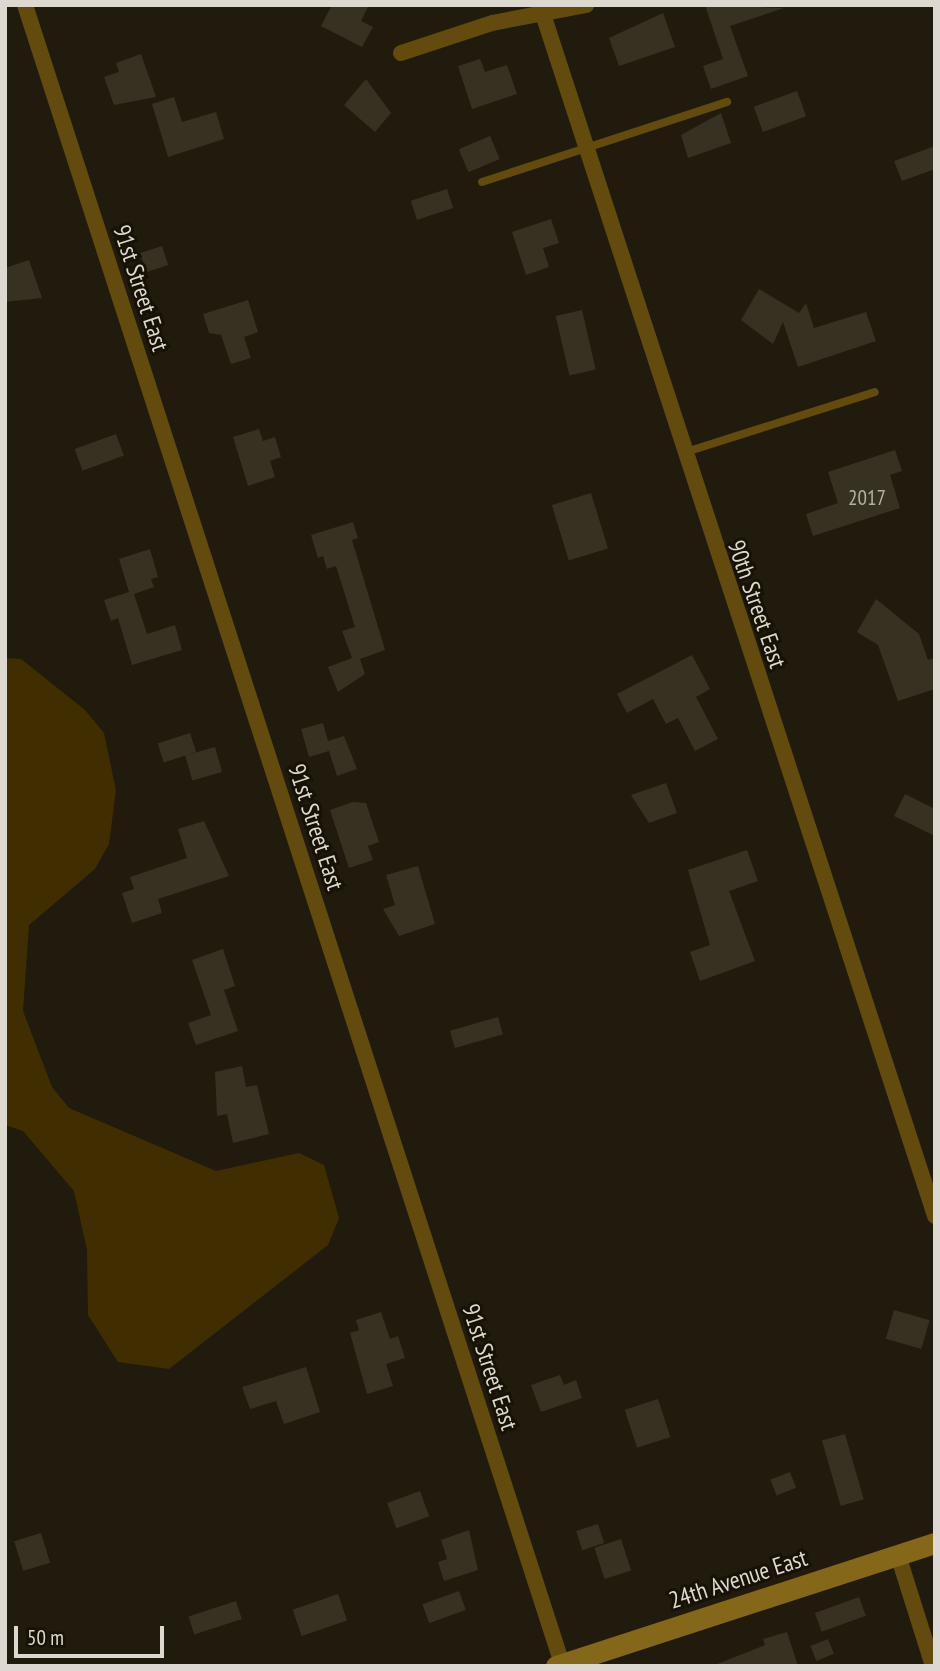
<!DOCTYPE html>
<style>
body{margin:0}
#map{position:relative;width:940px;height:1671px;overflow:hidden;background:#211b0d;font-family:"PT Sans Narrow",sans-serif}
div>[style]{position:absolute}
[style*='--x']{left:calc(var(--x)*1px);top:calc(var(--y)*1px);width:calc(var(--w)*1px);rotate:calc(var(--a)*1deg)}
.green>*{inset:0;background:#402e00}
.building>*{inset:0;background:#373122;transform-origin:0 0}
.lane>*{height:8px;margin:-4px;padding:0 4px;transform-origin:4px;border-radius:4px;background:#624b0c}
.street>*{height:16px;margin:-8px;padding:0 8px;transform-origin:8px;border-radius:8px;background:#624b0c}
.secondary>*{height:21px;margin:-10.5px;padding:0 10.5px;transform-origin:10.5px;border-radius:10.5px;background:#846719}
span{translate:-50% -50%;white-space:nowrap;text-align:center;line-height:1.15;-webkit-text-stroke:6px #171205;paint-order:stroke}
.number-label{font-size:21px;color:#b4afa4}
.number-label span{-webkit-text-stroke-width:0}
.street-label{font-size:24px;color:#ddd9d0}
.frame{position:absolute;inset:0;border:7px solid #ddd9d0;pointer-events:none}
.scale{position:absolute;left:14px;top:1626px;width:150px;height:32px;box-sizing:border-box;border:4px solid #ddd9d0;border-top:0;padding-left:9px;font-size:21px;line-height:24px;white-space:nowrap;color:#ddd9d0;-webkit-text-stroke:5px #171205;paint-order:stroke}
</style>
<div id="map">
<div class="green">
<div style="clip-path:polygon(5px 658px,21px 659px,85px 710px,104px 733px,116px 790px,109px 844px,95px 869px,29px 925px,23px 1011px,52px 1087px,69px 1108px,216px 1171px,299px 1153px,324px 1165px,339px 1218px,328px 1245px,169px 1369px,118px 1362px,88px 1315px,87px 1250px,74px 1191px,23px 1131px,5px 1125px)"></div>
</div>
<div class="building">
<div style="clip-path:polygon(332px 5px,369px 5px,361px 21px,373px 27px,362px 47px,321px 26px)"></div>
<div style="clip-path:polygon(705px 5px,784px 8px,730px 26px,748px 76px,711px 89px,703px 66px,723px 59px)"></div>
<div style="clip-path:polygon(663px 13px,675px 47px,619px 66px,609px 38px)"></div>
<div style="clip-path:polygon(141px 54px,156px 97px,114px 105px,104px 77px,119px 72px,116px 63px)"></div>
<div style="clip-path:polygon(480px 59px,485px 72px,507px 65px,517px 94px,472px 109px,458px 66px)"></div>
<div style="clip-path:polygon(366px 79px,391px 113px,375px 132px,344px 105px)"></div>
<div style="left:797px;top:91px;width:27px;height:46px;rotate:70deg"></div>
<div style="clip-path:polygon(174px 97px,182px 122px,216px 112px,224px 139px,168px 157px,152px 104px)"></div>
<div style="clip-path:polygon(721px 113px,731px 143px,688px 158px,681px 135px)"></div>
<div style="left:490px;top:136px;width:25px;height:34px;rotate:67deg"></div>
<div style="clip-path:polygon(935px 146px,935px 169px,902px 181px,894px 161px)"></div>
<div style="left:447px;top:189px;width:20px;height:38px;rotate:72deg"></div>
<div style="clip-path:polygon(551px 219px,559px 243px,543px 248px,549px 267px,526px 275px,512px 232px)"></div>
<div style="left:162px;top:246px;width:20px;height:23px;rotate:72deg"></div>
<div style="clip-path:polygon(29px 260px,42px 298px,5px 302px,5px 268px)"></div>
<div style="clip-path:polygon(759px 289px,799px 313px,806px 303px,814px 328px,866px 312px,876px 341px,798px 367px,783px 322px,773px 344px,741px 320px)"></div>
<div style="clip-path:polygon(248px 300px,258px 332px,244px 337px,251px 358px,231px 364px,221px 335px,209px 333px,203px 314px)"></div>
<div style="left:582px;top:310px;width:61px;height:27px;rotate:77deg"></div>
<div style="clip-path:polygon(259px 429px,263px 441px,275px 437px,281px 457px,270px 461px,275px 477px,248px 486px,233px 437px)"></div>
<div style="left:116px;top:434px;width:23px;height:44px;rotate:70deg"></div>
<div style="clip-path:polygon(895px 450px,902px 471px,890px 475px,900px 508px,813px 536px,806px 514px,838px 503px,828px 472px)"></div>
<div style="left:591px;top:493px;width:58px;height:41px;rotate:73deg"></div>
<div style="clip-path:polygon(353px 522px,358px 538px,352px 540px,385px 650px,360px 659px,365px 674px,338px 692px,328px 667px,352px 658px,342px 631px,355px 627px,336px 566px,327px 569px,323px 556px,318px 558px,311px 535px)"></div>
<div style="clip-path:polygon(150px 549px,158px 577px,151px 579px,154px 587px,134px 594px,147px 634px,175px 625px,182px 650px,132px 665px,118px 618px,111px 621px,104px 600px,129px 592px,119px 559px)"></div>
<div style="clip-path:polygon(876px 599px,919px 634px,928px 660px,935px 658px,935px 689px,898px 701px,878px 645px,857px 632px)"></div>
<div style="clip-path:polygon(692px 655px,710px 689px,696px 697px,718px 739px,695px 751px,678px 718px,666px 724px,653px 699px,627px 713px,617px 694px)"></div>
<div style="clip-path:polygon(323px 723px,328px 741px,344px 736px,357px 769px,337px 776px,329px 751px,309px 757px,301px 729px)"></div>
<div style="left:190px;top:733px;width:20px;height:34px;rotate:72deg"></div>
<div style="left:215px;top:747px;width:26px;height:31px;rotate:74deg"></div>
<div style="clip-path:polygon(666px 783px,677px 813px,649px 823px,631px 795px)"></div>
<div style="clip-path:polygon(905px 794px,935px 809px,935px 836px,894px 816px)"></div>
<div style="clip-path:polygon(353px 802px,366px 803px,379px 842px,368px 846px,373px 860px,349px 868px,330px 810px)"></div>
<div style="clip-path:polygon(204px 821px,229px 876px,158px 899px,162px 913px,132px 923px,122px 893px,134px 889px,130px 877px,187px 858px,178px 829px)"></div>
<div style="clip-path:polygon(747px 850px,758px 881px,729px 891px,755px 961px,700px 981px,690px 952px,710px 945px,688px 870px)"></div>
<div style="clip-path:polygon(418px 866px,435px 924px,399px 936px,383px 909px,395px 905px,386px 875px)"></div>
<div style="clip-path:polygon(223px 949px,235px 986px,224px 990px,238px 1031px,196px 1045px,188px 1023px,211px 1015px,192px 960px)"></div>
<div style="left:498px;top:1017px;width:18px;height:50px;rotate:74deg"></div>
<div style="clip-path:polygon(242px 1066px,246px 1087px,257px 1085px,269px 1134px,233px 1143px,227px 1114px,217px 1116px,215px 1072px)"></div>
<div style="left:894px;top:1310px;width:37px;height:30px;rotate:16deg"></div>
<div style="clip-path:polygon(381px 1312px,390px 1339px,398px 1336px,405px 1358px,386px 1364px,393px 1386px,367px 1394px,350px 1333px,359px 1330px,356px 1320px)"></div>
<div style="clip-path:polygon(306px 1367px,320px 1412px,284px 1424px,276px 1401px,250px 1409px,242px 1387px)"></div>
<div style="clip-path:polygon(560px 1375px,564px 1385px,576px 1380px,582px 1398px,541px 1412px,531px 1385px)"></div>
<div style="left:658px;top:1399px;width:40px;height:35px;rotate:72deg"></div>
<div style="left:845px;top:1434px;width:68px;height:24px;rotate:74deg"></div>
<div style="left:790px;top:1472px;width:17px;height:21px;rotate:69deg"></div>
<div style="left:420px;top:1491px;width:27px;height:35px;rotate:70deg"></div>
<div style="left:598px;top:1524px;width:20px;height:23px;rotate:72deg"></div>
<div style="clip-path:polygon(469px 1530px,478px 1570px,444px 1581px,438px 1562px,447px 1559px,441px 1540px)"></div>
<div style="left:41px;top:1533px;width:31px;height:28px;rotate:73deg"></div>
<div style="left:621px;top:1539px;width:33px;height:28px;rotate:72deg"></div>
<div style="left:459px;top:1591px;width:20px;height:39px;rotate:70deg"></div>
<div style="left:338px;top:1594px;width:28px;height:48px;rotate:71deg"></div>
<div style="left:859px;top:1597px;width:20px;height:47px;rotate:70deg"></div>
<div style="left:236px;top:1601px;width:19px;height:50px;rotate:72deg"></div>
<div style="clip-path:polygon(787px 1632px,798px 1666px,712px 1666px,765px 1645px,763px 1639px)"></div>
<div style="left:828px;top:1639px;width:16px;height:19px;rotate:68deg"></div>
</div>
<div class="lane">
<div style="--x:482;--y:182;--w:258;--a:-18.1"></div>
<div style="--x:686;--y:452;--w:198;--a:-17.6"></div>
</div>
<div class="street">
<div style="--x:25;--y:5;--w:1744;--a:72.06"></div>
<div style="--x:540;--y:5;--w:1274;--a:71.93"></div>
<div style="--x:401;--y:53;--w:96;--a:-18.2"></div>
<div style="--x:492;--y:23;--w:96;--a:-10.8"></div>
<div style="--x:898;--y:1555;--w:116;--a:72.5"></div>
</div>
<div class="secondary">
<div style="--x:556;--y:1666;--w:398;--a:-18"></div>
</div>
<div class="number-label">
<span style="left:867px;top:498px">2017</span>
</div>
<div class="street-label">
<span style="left:141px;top:288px;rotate:72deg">91st Street East</span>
<span style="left:757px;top:604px;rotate:71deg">90th Street East</span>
<span style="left:316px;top:827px;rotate:72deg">91st Street East</span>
<span style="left:490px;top:1367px;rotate:72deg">91st Street East</span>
<span style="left:738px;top:1579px;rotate:-18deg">24th Avenue East</span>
</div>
<div class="frame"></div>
<div class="scale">50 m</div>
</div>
